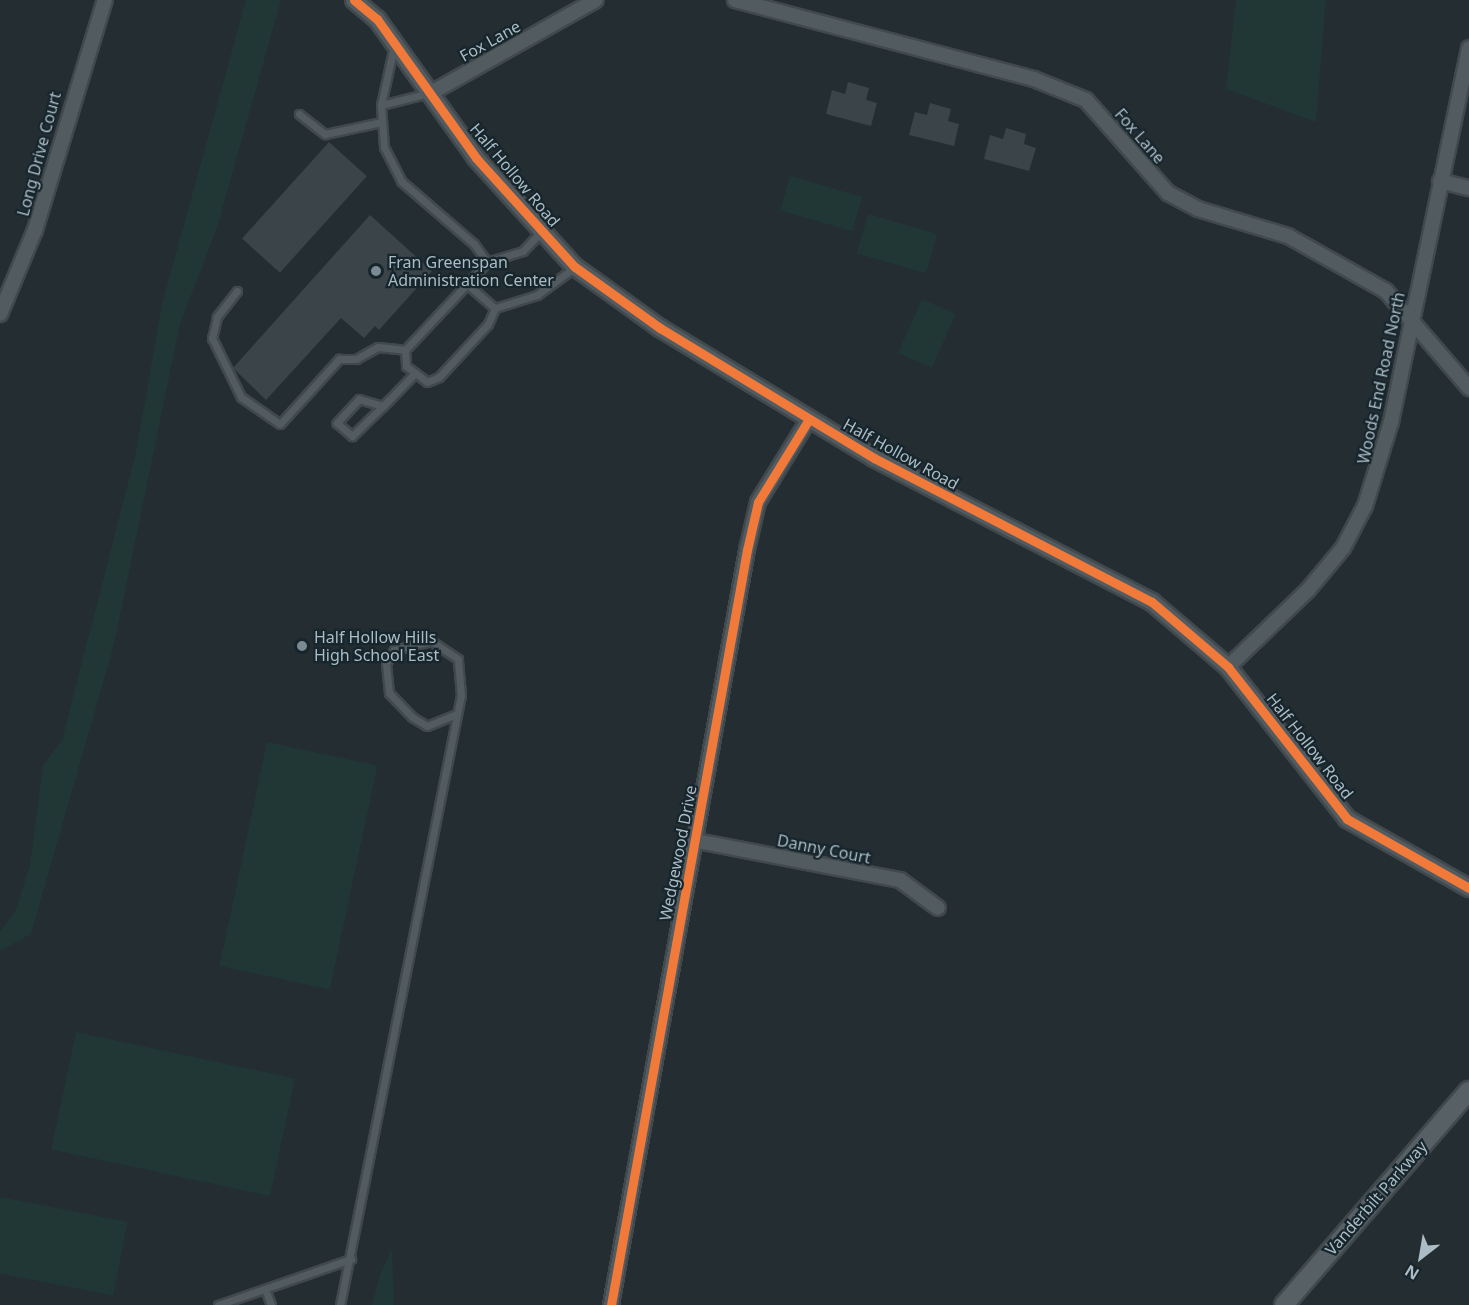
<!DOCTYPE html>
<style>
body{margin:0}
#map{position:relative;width:1469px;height:1305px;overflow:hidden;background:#232d32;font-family:"Noto Sans",sans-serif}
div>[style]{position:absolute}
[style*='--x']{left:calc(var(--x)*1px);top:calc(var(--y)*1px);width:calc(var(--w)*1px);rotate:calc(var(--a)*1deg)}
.green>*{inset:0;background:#203735;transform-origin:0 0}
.building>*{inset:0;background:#3b4448;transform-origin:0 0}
.roads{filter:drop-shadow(2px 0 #41494d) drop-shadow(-2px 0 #41494d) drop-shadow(0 2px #41494d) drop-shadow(0 -2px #41494d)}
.service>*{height:7px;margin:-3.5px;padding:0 3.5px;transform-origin:3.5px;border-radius:3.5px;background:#525b60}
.minor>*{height:14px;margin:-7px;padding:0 7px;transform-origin:7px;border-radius:7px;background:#525b60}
.tertiary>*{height:16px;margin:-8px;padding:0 8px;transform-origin:8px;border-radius:8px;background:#525b60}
.secondary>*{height:18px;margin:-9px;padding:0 9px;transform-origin:9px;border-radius:9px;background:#576065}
.cycleway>*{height:9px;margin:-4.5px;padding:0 4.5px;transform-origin:4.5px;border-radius:4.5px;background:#f17a3a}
.dots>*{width:16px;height:16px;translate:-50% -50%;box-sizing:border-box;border:3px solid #17252c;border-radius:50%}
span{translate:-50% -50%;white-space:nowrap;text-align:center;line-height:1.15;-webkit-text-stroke:4.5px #17252c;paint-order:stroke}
.street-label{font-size:16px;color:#abbcc5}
.poi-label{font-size:16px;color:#abbcc5}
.left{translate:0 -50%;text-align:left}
.north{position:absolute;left:1391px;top:1227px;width:60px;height:60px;-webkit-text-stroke:4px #17252c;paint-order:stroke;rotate:211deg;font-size:16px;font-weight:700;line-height:24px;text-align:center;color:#abbcc5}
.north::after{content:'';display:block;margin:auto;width:21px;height:27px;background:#abbcc5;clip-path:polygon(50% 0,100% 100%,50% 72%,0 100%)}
</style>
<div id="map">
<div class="green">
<div style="clip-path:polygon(246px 0,281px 0,217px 228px,180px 324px,114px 645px,31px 934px,0 951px,0 931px,15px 912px,30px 865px,43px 766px,62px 740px,136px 452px,162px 304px)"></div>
<div style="clip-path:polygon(1236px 0,1326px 0,1316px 122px,1226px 89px)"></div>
<div style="left:790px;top:176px;width:75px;height:36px;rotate:16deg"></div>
<div style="left:868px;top:214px;width:72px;height:41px;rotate:16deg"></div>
<div style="left:922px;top:299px;width:37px;height:59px;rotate:24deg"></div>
<div style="left:267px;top:742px;width:113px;height:229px;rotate:12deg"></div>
<div style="left:76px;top:1032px;width:224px;height:120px;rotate:12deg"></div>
<div style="left:0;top:1197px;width:130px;height:75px;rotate:11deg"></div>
<div style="clip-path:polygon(392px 1249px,394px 1305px,372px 1305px,381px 1272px)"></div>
</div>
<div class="building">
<div style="clip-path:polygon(848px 82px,869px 88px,866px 100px,877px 103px,871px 126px,826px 114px,832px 90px,845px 94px)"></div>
<div style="clip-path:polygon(930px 103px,951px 109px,948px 121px,959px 124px,954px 146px,909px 135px,915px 112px,927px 115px)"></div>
<div style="clip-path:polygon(1006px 128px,1026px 134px,1024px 144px,1036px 148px,1029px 171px,984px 159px,990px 135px,1003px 139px)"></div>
<div style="left:329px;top:142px;width:51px;height:130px;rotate:42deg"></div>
<div style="clip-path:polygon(370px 215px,432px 271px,379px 330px,375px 326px,364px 338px,341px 318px,266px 400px,233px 368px)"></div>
</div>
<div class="roads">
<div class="service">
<div style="--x:394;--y:46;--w:60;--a:102.4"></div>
<div style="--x:381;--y:105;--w:42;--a:85.9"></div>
<div style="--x:384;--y:147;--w:38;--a:63"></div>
<div style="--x:401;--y:181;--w:96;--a:40.8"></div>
<div style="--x:474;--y:244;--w:22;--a:54"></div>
<div style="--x:381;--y:105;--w:49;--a:-14"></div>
<div style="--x:299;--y:114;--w:33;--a:38"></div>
<div style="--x:325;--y:134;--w:58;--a:-11.9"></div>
<div style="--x:542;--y:231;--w:28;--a:134"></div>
<div style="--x:523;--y:251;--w:38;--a:163"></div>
<div style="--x:487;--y:262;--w:30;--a:132"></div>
<div style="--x:467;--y:284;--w:37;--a:41"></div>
<div style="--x:495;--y:308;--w:44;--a:-17.2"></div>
<div style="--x:537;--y:295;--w:46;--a:-36.1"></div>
<div style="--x:467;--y:284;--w:91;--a:133.2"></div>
<div style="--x:405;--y:350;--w:16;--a:86"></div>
<div style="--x:406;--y:366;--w:26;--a:37"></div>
<div style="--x:427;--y:382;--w:13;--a:-23"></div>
<div style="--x:439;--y:377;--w:72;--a:-47.2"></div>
<div style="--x:488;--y:324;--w:17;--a:-66"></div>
<div style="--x:237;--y:291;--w:33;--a:128"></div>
<div style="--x:217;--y:317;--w:22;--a:103"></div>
<div style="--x:212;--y:338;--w:66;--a:63.8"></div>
<div style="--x:241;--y:397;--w:47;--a:34.7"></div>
<div style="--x:280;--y:424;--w:88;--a:-47.8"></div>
<div style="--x:339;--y:359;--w:17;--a:0"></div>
<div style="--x:356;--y:359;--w:25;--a:-29"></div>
<div style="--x:378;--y:347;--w:27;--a:6"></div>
<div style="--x:383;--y:406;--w:25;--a:-164"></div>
<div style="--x:359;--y:399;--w:33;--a:133"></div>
<div style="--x:337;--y:423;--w:20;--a:41"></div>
<div style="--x:352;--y:436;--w:43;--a:-44.1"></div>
<div style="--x:383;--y:406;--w:7;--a:-45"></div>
<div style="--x:388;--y:401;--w:39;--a:-46"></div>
<div style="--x:265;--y:1289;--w:17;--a:69"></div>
<div style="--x:218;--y:1305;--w:141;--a:-19.1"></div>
<div style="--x:340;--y:1305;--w:622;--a:-78.78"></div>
<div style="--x:461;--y:695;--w:36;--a:-95"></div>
<div style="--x:458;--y:659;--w:32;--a:-146"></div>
<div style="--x:431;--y:641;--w:38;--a:166"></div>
<div style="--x:394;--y:650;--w:16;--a:120"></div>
<div style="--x:386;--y:664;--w:29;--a:84"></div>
<div style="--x:389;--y:693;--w:33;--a:46"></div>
<div style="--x:412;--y:717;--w:17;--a:31"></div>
<div style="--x:427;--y:726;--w:32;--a:-22"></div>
</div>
<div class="minor">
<div style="--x:735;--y:0;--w:309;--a:14.8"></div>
<div style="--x:1034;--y:79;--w:56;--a:22"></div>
<div style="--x:1086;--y:100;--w:124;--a:48.6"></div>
<div style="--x:1168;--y:193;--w:34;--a:28"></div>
<div style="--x:1198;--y:209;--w:94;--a:16.7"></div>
<div style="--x:1288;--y:236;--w:112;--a:29.3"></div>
<div style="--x:1386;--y:291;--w:128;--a:49.4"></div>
<div style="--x:431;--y:93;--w:189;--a:-29.4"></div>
<div style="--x:1440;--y:181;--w:30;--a:14"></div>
<div style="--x:0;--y:314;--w:91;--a:-67.4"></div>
<div style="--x:35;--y:230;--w:240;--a:-73.1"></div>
<div style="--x:1228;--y:667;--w:111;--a:-43.9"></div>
<div style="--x:1308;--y:590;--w:55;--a:-50.2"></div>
<div style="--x:1343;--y:548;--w:47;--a:-62.4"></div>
<div style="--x:1365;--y:506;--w:88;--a:-72.8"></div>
<div style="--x:1391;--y:422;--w:382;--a:-78.2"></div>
<div style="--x:697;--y:841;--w:207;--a:10.9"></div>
<div style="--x:900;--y:880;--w:47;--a:36.4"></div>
<div style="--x:611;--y:1305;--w:767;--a:-79.79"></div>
<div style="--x:747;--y:550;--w:49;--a:-77.1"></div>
<div style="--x:758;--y:502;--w:97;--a:-58.4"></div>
</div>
<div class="tertiary">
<div style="--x:354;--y:0;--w:30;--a:40"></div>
<div style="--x:377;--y:19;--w:171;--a:54.5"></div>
<div style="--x:476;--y:158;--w:147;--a:47.8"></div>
<div style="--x:575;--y:267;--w:105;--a:35.7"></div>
<div style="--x:660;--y:328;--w:250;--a:31.3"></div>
<div style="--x:874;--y:458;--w:313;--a:27.4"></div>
<div style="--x:1152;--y:602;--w:100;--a:40.5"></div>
<div style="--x:1228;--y:667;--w:193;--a:51.9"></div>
<div style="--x:1347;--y:819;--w:140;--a:29.5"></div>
</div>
<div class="secondary">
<div style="--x:1284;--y:1305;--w:283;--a:-49.2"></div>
</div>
</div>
<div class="cycleway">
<div style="--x:354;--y:0;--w:30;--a:40"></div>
<div style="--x:377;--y:19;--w:171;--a:54.5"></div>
<div style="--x:476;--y:158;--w:147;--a:47.8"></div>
<div style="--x:575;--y:267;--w:105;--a:35.7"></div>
<div style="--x:660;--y:328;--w:250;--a:31.3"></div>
<div style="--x:874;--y:458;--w:313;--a:27.4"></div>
<div style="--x:1152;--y:602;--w:100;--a:40.5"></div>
<div style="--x:1228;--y:667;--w:193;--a:51.9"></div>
<div style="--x:1347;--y:819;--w:140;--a:29.5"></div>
<div style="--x:611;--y:1305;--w:767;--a:-79.79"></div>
<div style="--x:747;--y:550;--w:49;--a:-77.1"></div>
<div style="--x:758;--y:502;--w:97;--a:-58.4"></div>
</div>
<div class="dots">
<div style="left:376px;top:271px;background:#7b8a92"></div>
<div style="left:302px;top:646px;background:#7b8a92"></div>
</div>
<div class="street-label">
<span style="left:490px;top:41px;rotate:-29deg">Fox Lane</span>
<span style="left:1140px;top:136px;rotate:49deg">Fox Lane</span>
<span style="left:39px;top:154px;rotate:-75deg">Long Drive Court</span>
<span style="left:515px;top:175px;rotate:50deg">Half Hollow Road</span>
<span style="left:1381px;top:378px;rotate:-78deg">Woods End Road North</span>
<span style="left:901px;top:454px;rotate:29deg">Half Hollow Road</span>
<span style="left:1310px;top:746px;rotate:52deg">Half Hollow Road</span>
<span style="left:824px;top:849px;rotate:11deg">Danny Court</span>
<span style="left:678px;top:853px;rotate:-79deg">Wedgewood Drive</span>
<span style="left:1376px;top:1198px;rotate:-49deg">Vanderbilt Parkway</span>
</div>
<div class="poi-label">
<span class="left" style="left:388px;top:271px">Fran Greenspan<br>Administration Center</span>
<span class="left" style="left:314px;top:646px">Half Hollow Hills<br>High School East</span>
</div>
<div class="north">N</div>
</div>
